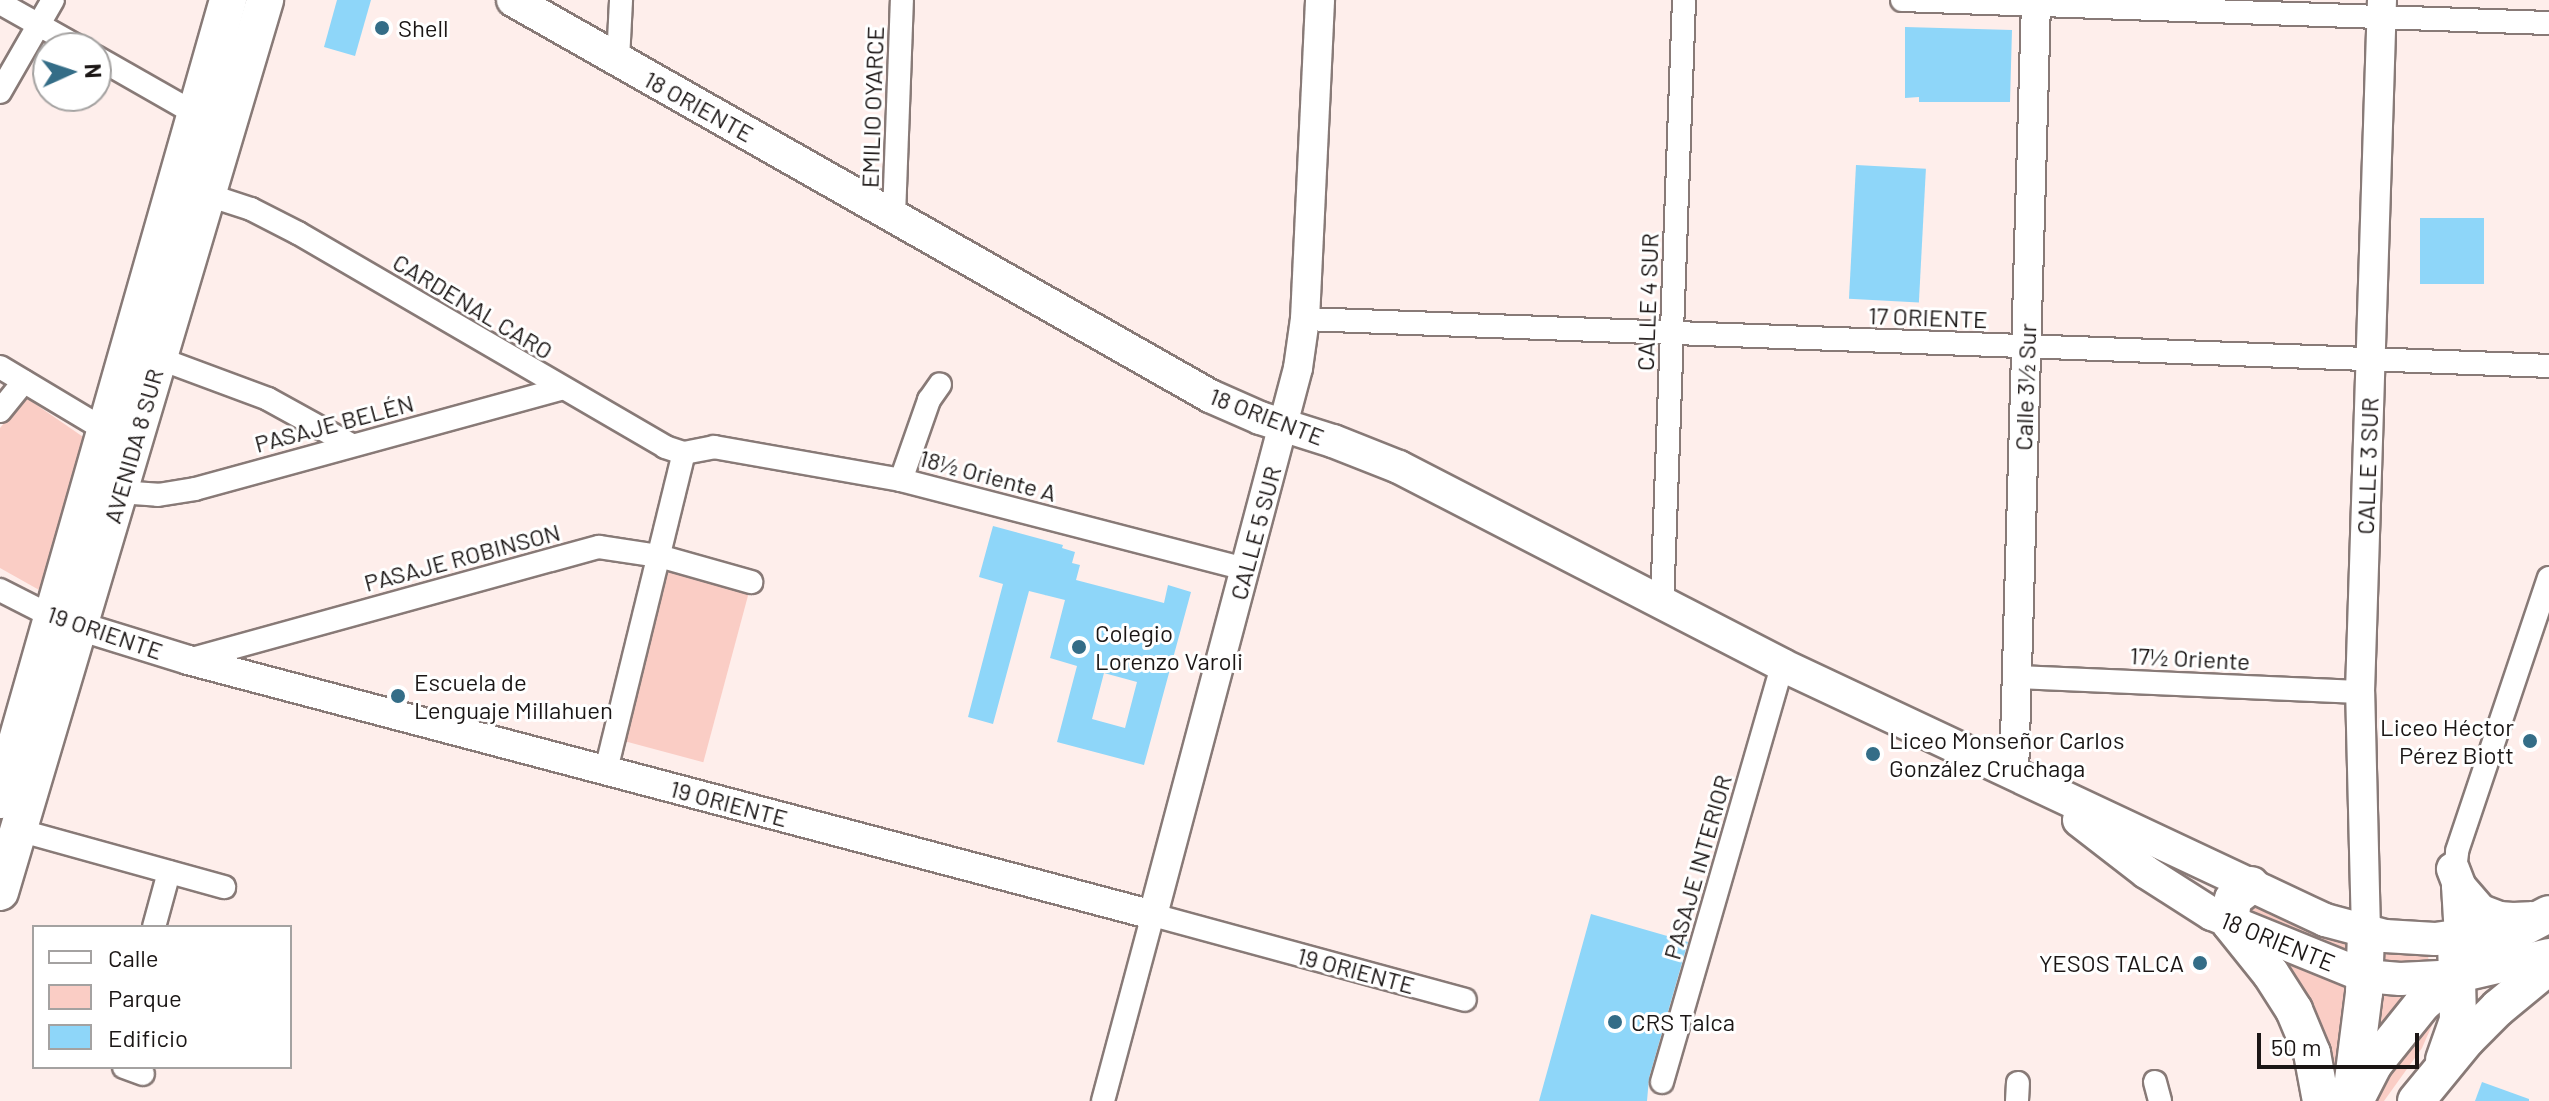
<!DOCTYPE html>
<meta charset="utf-8">
<style>
body{margin:0}
#map{position:relative;width:2549px;height:1101px;overflow:hidden;background:#feeeeb;font-family:Barlow,sans-serif}
div>[style]{position:absolute}
[style*='--x']{left:calc(var(--x)*1px);top:calc(var(--y)*1px);width:calc(var(--w)*1px);rotate:calc(var(--a)*1deg)}
.green>*{inset:0;background:#facdc5;transform-origin:0 0}
.building>*{inset:0;background:#8ed6f9;transform-origin:0 0}
.roads{filter:drop-shadow(2px 0 #887a77) drop-shadow(-2px 0 #887a77) drop-shadow(0 2px #887a77) drop-shadow(0 -2px #887a77)}
.minor>*{height:22px;margin:-11px;padding:0 11px;transform-origin:11px;border-radius:11px;background:#fff}
.tertiary>*{height:28px;margin:-14px;padding:0 14px;transform-origin:14px;border-radius:14px;background:#fff}
.secondary>*{height:32px;margin:-16px;padding:0 16px;transform-origin:16px;border-radius:16px;background:#fff}
.primary>*{height:36px;margin:-18px;padding:0 18px;transform-origin:18px;border-radius:18px;background:#fff}
.dots>*{width:22px;height:22px;translate:-50% -50%;box-sizing:border-box;border:4px solid #fff;border-radius:50%}
span{translate:-50% -50%;white-space:nowrap;text-align:center;line-height:1.15;-webkit-text-stroke:6px #fff;paint-order:stroke}
.poi-label{font-size:24px;color:#1b1615}
.left{translate:0 -50%;text-align:left}
.right{translate:-100% -50%;text-align:right}
.street-label{font-size:24px;color:#1b1615}
.legend{position:absolute;left:32px;top:925px;width:260px;height:144px;box-sizing:border-box;background:#fff;border:2px solid #a4a2a1;margin:0;padding:10px 14px;list-style:none;font-size:24px;color:#1b1615}
.legend li{display:flex;align-items:center;gap:16px;height:40px}
.legend b{width:40px;border:2px solid #a4a2a1}
.north{position:absolute;left:32px;top:32px;width:80px;height:80px;box-sizing:border-box;background:#fff;border:2px solid #a4a2a1;border-radius:50%;rotate:87deg;font-size:22px;font-weight:700;line-height:32px;text-align:center;color:#1b1615}
.north::after{content:'';display:block;margin:auto;width:28px;height:36px;background:#346d87;clip-path:polygon(50% 0,100% 100%,50% 72%,0 100%)}
.scale{position:absolute;left:2257px;top:1033px;width:162px;height:36px;box-sizing:border-box;border:4px solid #1b1615;border-top:0;padding-left:10px;font-size:24px;line-height:28px;white-space:nowrap;color:#1b1615;-webkit-text-stroke:6px #fff;paint-order:stroke}
</style>
<div id="map">
<div class="green">
<div style="clip-path:polygon(25px 397px,92px 443px,41px 591px,0 568px,0 428px)"></div>
<div style="left:670px;top:566px;width:83px;height:181px;rotate:15deg"></div>
<div style="clip-path:polygon(2244px 899px,2347px 943px,2375px 949px,2428px 951px,2429px 973px,2335px 1083px,2235px 909px)"></div>
<div style="clip-path:polygon(2444px 998px,2422px 1048px,2384px 1101px,2364px 1101px)"></div>
</div>
<div class="building">
<div style="clip-path:polygon(337px 0,371px 0,355px 56px,324px 47px)"></div>
<div style="clip-path:polygon(1905px 27px,2012px 30px,2010px 102px,1919px 102px,1919px 97px,1905px 98px)"></div>
<div style="left:1856px;top:165px;width:70px;height:134px;rotate:3deg"></div>
<div style="left:2420px;top:218px;width:64px;height:66px"></div>
<div style="clip-path:polygon(evenodd,993px 526px,1063px 545px,1062px 548px,1075px 552px,1072px 563px,1080px 565px,1076px 580px,1164px 603px,1168px 585px,1191px 592px,1144px 765px,1057px 742px,1077px 666px,1050px 658px,1065px 600px,1029px 591px,993px 724px,968px 717px,1003px 584px,979px 577px,993px 526px,1104px 673px,1137px 682px,1125px 728px,1092px 719px,1104px 673px)"></div>
<div style="clip-path:polygon(1591px 914px,1688px 942px,1649px 1078px,1647px 1101px,1539px 1101px)"></div>
<div style="clip-path:polygon(2482px 1082px,2529px 1099px,2529px 1101px,2475px 1101px)"></div>
</div>
<div class="roads">
<div class="minor">
<div style="--x:1902;--y:0;--w:647;--a:2.04"></div>
<div style="--x:0;--y:3;--w:92;--a:29.4"></div>
<div style="--x:96;--y:57;--w:115;--a:29.7"></div>
<div style="--x:618;--y:60;--w:60;--a:-87.1"></div>
<div style="--x:0;--y:92;--w:106;--a:-60.1"></div>
<div style="--x:205;--y:194;--w:48;--a:18.1"></div>
<div style="--x:251;--y:209;--w:53;--a:27.1"></div>
<div style="--x:298;--y:233;--w:425;--a:30.2"></div>
<div style="--x:665;--y:447;--w:20;--a:18"></div>
<div style="--x:684;--y:453;--w:31;--a:-11"></div>
<div style="--x:714;--y:447;--w:190;--a:10"></div>
<div style="--x:901;--y:480;--w:355;--a:14.5"></div>
<div style="--x:894;--y:216;--w:216;--a:-87.9"></div>
<div style="--x:1305;--y:319;--w:1245;--a:2.16"></div>
<div style="--x:158;--y:358;--w:117;--a:20.4"></div>
<div style="--x:268;--y:399;--w:94;--a:28.8"></div>
<div style="--x:0;--y:367;--w:125;--a:30.9"></div>
<div style="--x:0;--y:411;--w:38;--a:-51"></div>
<div style="--x:901;--y:480;--w:85;--a:-70.7"></div>
<div style="--x:929;--y:400;--w:19;--a:-55"></div>
<div style="--x:119;--y:492;--w:39;--a:4"></div>
<div style="--x:158;--y:495;--w:37;--a:-9"></div>
<div style="--x:195;--y:489;--w:379;--a:-15.3"></div>
<div style="--x:0;--y:590;--w:59;--a:27"></div>
<div style="--x:1662;--y:606;--w:606;--a:-87.92"></div>
<div style="--x:188;--y:660;--w:426;--a:-15.4"></div>
<div style="--x:599;--y:547;--w:61;--a:8.5"></div>
<div style="--x:659;--y:556;--w:96;--a:15.8"></div>
<div style="--x:2017;--y:677;--w:343;--a:2.5"></div>
<div style="--x:606;--y:770;--w:326;--a:-76.2"></div>
<div style="--x:18;--y:830;--w:214;--a:15.5"></div>
<div style="--x:154;--y:927;--w:57;--a:-74.7"></div>
<div style="--x:2456;--y:936;--w:50;--a:-93.4"></div>
<div style="--x:2453;--y:886;--w:35;--a:-83"></div>
<div style="--x:2457;--y:851;--w:288;--a:-71.4"></div>
<div style="--x:124;--y:1067;--w:20;--a:20"></div>
<div style="--x:1662;--y:1082;--w:434;--a:-73.9"></div>
<div style="--x:2155;--y:1082;--w:20;--a:75"></div>
<div style="--x:1103;--y:1101;--w:193;--a:-75"></div>
<div style="--x:1153;--y:915;--w:323;--a:15.2"></div>
<div style="--x:2017;--y:1101;--w:18;--a:-87"></div>
</div>
<div class="tertiary">
<div style="--x:59;--y:620;--w:135;--a:17.2"></div>
<div style="--x:188;--y:660;--w:998;--a:14.8"></div>
<div style="--x:1153;--y:915;--w:566;--a:-75.15"></div>
<div style="--x:1298;--y:368;--w:49;--a:-81.9"></div>
<div style="--x:1305;--y:319;--w:319;--a:-87.3"></div>
<div style="--x:2014;--y:775;--w:775;--a:-88.37"></div>
<div style="--x:2366;--y:932;--w:240;--a:-91.4"></div>
<div style="--x:2360;--y:692;--w:692;--a:-88.18"></div>
</div>
<div class="secondary">
<div style="--x:513;--y:0;--w:802;--a:29.6"></div>
<div style="--x:1210;--y:396;--w:55;--a:23.7"></div>
<div style="--x:1260;--y:418;--w:77;--a:17.5"></div>
<div style="--x:1333;--y:441;--w:71;--a:21.5"></div>
<div style="--x:1399;--y:467;--w:431;--a:27.3"></div>
<div style="--x:1782;--y:665;--w:600;--a:25.16"></div>
<div style="--x:2325;--y:920;--w:62;--a:14.9"></div>
<div style="--x:2385;--y:936;--w:50;--a:3.4"></div>
<div style="--x:2435;--y:939;--w:21;--a:-8"></div>
<div style="--x:2456;--y:936;--w:59;--a:-16.6"></div>
<div style="--x:2513;--y:919;--w:17;--a:-3"></div>
<div style="--x:2079;--y:820;--w:85;--a:37.8"></div>
<div style="--x:2146;--y:872;--w:78;--a:32.5"></div>
<div style="--x:2212;--y:914;--w:165;--a:22.1"></div>
<div style="--x:2365;--y:976;--w:35;--a:5"></div>
<div style="--x:2400;--y:979;--w:59;--a:-2.9"></div>
<div style="--x:2459;--y:976;--w:92;--a:-13.1"></div>
<div style="--x:2453;--y:869;--w:19;--a:69"></div>
<div style="--x:2460;--y:887;--w:32;--a:49"></div>
<div style="--x:2481;--y:911;--w:19;--a:21"></div>
<div style="--x:2499;--y:918;--w:14;--a:4"></div>
</div>
<div class="primary">
<div style="--x:0;--y:800;--w:832;--a:-74.09"></div>
<div style="--x:2251;--y:885;--w:23;--a:142"></div>
<div style="--x:2233;--y:899;--w:24;--a:97"></div>
<div style="--x:2230;--y:923;--w:65;--a:51.2"></div>
<div style="--x:2271;--y:974;--w:43;--a:57.4"></div>
<div style="--x:2294;--y:1010;--w:47;--a:67.3"></div>
<div style="--x:2312;--y:1053;--w:49;--a:79.4"></div>
<div style="--x:0;--y:892;--w:931;--a:-73.45"></div>
<div style="--x:2444;--y:1060;--w:42;--a:-70.7"></div>
<div style="--x:2458;--y:1020;--w:84;--a:-91.4"></div>
<div style="--x:2352;--y:1088;--w:96;--a:-82.8"></div>
<div style="--x:2364;--y:993;--w:61;--a:-88.1"></div>
<div style="--x:2355;--y:1101;--w:42;--a:-62.8"></div>
<div style="--x:2374;--y:1064;--w:77;--a:-51.3"></div>
<div style="--x:2422;--y:1004;--w:100;--a:-39.7"></div>
<div style="--x:2499;--y:940;--w:56;--a:-27.5"></div>
<div style="--x:2416;--y:1101;--w:80;--a:-50.6"></div>
<div style="--x:2467;--y:1039;--w:44;--a:-45"></div>
<div style="--x:2498;--y:1008;--w:66;--a:-39.5"></div>
</div>
</div>
<div class="dots">
<div style="left:382px;top:28px;background:#346d87"></div>
<div style="left:1079px;top:647px;background:#346d87"></div>
<div style="left:398px;top:696px;background:#346d87"></div>
<div style="left:2530px;top:741px;background:#346d87"></div>
<div style="left:1873px;top:754px;background:#346d87"></div>
<div style="left:2200px;top:963px;background:#346d87"></div>
<div style="left:1615px;top:1022px;background:#346d87"></div>
</div>
<div class="poi-label">
<span class="left" style="left:398px;top:28px">Shell</span>
<span class="left" style="left:1095px;top:647px">Colegio<br>Lorenzo Varoli</span>
<span class="left" style="left:414px;top:696px">Escuela de<br>Lenguaje Millahuen</span>
<span class="right" style="left:2514px;top:741px">Liceo Héctor<br>Pérez Biott</span>
<span class="left" style="left:1889px;top:754px">Liceo Monseñor Carlos<br>González Cruchaga</span>
<span class="right" style="left:2184px;top:963px">YESOS TALCA</span>
<span class="left" style="left:1631px;top:1022px">CRS Talca</span>
</div>
<div class="street-label">
<span style="left:699px;top:106px;rotate:29deg">18 ORIENTE</span>
<span style="left:872px;top:107px;rotate:-88deg">EMILIO OYARCE</span>
<span style="left:1647px;top:302px;rotate:-88deg">CALLE 4 SUR</span>
<span style="left:473px;top:306px;rotate:31deg">CARDENAL CARO</span>
<span style="left:1928px;top:317px;rotate:2deg">17 ORIENTE</span>
<span style="left:2025px;top:387px;rotate:-88deg">Calle 3½ Sur</span>
<span style="left:1267px;top:416px;rotate:21deg">18 ORIENTE</span>
<span style="left:334px;top:423px;rotate:-15deg">PASAJE BELÉN</span>
<span style="left:133px;top:446px;rotate:-74deg">AVENIDA 8 SUR</span>
<span style="left:2367px;top:466px;rotate:-88deg">CALLE 3 SUR</span>
<span style="left:988px;top:475px;rotate:15deg">18½ Oriente A</span>
<span style="left:1255px;top:533px;rotate:-75deg">CALLE 5 SUR</span>
<span style="left:462px;top:557px;rotate:-15deg">PASAJE ROBINSON</span>
<span style="left:105px;top:632px;rotate:19deg">19 ORIENTE</span>
<span style="left:2190px;top:658px;rotate:3deg">17½ Oriente</span>
<span style="left:729px;top:803px;rotate:15deg">19 ORIENTE</span>
<span style="left:1697px;top:867px;rotate:-74deg">PASAJE INTERIOR</span>
<span style="left:2278px;top:941px;rotate:22deg">18 ORIENTE</span>
<span style="left:1356px;top:970px;rotate:15deg">19 ORIENTE</span>
</div>
<ul class="legend">
<li><b style="height:10px;background:#fff"></b>Calle</li>
<li><b style="height:22px;background:#facdc5"></b>Parque</li>
<li><b style="height:22px;background:#8ed6f9"></b>Edificio</li>
</ul>
<div class="north">N</div>
<div class="scale">50 m</div>
</div>
